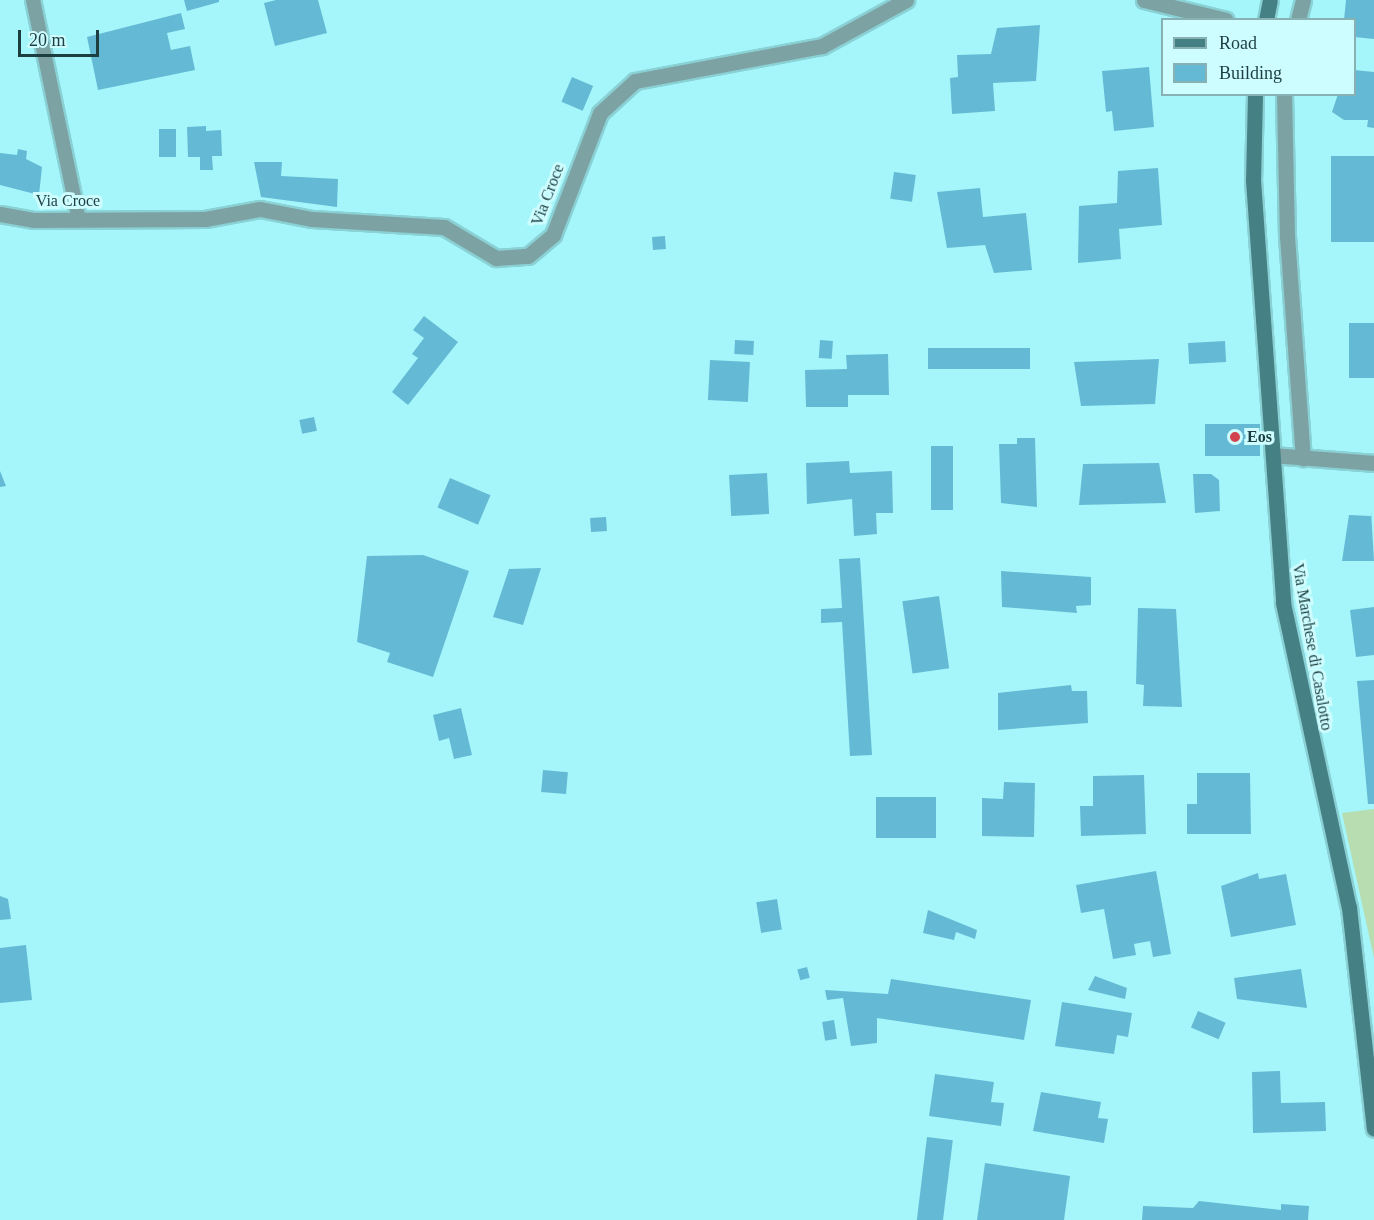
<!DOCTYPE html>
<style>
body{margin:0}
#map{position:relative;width:1374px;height:1220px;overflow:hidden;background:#a5f6fa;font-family:Georgia,serif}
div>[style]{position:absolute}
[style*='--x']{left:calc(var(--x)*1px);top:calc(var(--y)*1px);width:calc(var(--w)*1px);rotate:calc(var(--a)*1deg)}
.green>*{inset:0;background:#b8ddb1}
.building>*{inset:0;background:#64bad4;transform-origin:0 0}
.roads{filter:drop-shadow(2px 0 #8ad1d5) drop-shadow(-2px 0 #8ad1d5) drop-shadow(0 2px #8ad1d5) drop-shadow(0 -2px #8ad1d5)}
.lane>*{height:14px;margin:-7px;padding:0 7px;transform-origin:7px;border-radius:7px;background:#7ca2a3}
.street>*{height:15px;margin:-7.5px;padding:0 7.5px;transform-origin:7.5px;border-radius:7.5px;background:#7ca2a3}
.secondary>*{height:15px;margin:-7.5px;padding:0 7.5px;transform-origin:7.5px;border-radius:7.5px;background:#458084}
.dots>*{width:16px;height:16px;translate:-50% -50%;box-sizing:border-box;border:3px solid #cefdff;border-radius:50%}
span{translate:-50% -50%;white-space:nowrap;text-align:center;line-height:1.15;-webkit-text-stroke:6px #cefdff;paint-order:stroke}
.street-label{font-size:16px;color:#1c3e40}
.poi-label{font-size:16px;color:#1c3e40;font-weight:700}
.left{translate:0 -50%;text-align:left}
.legend{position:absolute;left:1161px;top:18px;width:195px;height:78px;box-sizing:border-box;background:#cefdff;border:2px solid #87b1b3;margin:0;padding:8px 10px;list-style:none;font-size:18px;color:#1c3e40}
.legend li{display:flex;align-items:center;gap:12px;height:30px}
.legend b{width:30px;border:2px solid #87b1b3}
.scale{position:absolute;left:18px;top:30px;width:81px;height:27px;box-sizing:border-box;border:3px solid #1c3e40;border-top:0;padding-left:8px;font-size:18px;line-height:21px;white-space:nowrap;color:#1c3e40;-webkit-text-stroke:4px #cefdff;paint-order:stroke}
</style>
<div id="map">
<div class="green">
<div style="clip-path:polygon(1374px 809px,1374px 958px,1342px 813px)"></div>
</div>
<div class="building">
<div style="clip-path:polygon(184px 0,219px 0,219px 2px,187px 11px)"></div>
<div style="clip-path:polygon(276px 0,318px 0,327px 33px,275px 46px,264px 3px)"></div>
<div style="clip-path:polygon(1346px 0,1374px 0,1374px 39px,1354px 37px,1354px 20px,1344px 20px)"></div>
<div style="clip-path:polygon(181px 13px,185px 29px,167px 33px,171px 50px,190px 46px,195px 70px,98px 90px,87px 37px)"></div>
<div style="clip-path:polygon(1040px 25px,1036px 81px,993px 83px,995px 111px,952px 114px,950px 78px,958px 77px,957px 55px,991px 54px,997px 28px)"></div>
<div style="clip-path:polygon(1149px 67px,1154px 127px,1114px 131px,1112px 111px,1106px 112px,1102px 71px)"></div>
<div style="clip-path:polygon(1354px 70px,1374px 72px,1374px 128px,1367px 127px,1368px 120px,1344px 120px,1332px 112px,1338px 94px,1354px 94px)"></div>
<div style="left:572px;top:77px;width:23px;height:27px;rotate:23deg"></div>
<div style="clip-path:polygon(206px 126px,206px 131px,221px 130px,222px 156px,212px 156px,213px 170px,200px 170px,200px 157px,188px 157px,187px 127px)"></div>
<div style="left:159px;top:129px;width:17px;height:28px"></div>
<div style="clip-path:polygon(18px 149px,27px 151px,26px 159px,42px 167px,39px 195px,0 185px,0 153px,17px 155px)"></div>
<div style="left:1374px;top:156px;width:86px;height:43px;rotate:90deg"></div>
<div style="clip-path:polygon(254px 162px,282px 162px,281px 176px,338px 179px,337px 207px,261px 197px)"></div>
<div style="clip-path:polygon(1158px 168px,1162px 225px,1119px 229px,1121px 259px,1078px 263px,1079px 206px,1117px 203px,1118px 171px)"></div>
<div style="left:894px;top:172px;width:22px;height:27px;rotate:8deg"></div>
<div style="clip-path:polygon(980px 188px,983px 217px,1026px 213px,1032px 270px,994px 273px,985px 245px,947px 248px,937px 192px)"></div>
<div style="left:665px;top:236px;width:13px;height:13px;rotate:86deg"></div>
<div style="clip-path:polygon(424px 316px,458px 342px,408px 405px,392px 392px,418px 358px,412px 354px,424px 338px,413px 330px)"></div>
<div style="left:1349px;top:323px;width:25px;height:55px"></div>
<div style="left:735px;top:340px;width:19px;height:14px;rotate:3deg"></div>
<div style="left:820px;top:340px;width:13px;height:18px;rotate:4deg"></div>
<div style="left:1225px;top:341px;width:21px;height:37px;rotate:87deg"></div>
<div style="left:1030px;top:348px;width:21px;height:102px;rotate:90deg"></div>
<div style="clip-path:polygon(888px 354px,889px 395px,848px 395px,848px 407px,806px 407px,805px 370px,847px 369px,846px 355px)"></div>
<div style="clip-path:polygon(1159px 359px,1155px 404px,1081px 406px,1074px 362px)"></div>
<div style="left:710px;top:360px;width:40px;height:40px;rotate:3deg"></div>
<div style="left:314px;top:417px;width:14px;height:15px;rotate:78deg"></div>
<div style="left:1205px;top:424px;width:55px;height:32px"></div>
<div style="clip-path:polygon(1017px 438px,1035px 438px,1037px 507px,1001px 503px,999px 444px,1017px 444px)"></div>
<div style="left:931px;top:446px;width:22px;height:64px"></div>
<div style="clip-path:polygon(849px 461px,850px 473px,892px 471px,893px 513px,876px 513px,877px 534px,854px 536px,852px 499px,807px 504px,806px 463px)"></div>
<div style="clip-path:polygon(1159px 463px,1166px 503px,1079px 505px,1083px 464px)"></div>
<div style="clip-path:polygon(0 471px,6px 486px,0 487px)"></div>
<div style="left:767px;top:473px;width:41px;height:38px;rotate:87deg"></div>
<div style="clip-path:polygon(1193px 474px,1211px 474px,1219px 480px,1220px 511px,1195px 513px)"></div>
<div style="left:450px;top:478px;width:44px;height:32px;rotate:23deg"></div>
<div style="clip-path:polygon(1371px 511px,1374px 561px,1342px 561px,1349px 515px,1371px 516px)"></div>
<div style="left:606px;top:517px;width:14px;height:16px;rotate:86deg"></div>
<div style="clip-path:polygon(423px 555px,469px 571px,433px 677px,387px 662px,390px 653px,357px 642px,367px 556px)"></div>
<div style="clip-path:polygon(860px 558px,872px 755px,850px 756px,842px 622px,821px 623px,821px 609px,842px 608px,839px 559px)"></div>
<div style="clip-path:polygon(541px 568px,523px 625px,493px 617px,509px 569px)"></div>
<div style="clip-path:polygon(1001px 571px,1091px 577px,1091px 605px,1076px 606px,1077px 613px,1002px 607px)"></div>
<div style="left:939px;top:596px;width:73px;height:37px;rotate:82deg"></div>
<div style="clip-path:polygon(1374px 607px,1374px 655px,1356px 657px,1350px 610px)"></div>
<div style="clip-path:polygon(1138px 608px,1176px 609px,1182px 707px,1143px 706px,1144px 685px,1136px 684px)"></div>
<div style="clip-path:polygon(1374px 680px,1374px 804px,1368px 804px,1357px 681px)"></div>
<div style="clip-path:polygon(1071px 685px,1072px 691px,1087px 691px,1088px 723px,998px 730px,998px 693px)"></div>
<div style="clip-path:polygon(461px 708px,472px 755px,454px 759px,449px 738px,439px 741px,433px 715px)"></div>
<div style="left:543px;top:770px;width:25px;height:22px;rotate:5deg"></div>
<div style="clip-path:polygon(1197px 773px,1250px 773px,1251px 834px,1187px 834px,1187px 804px,1197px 804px)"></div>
<div style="clip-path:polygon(1144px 775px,1146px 834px,1081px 836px,1080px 806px,1093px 806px,1093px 776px)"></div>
<div style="clip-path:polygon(1004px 782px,1035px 783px,1034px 837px,982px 836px,982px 798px,1003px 799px)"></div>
<div style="left:936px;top:797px;width:41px;height:60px;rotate:90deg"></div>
<div style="clip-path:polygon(1156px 871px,1171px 954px,1153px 957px,1150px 941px,1134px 944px,1136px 955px,1113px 959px,1104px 909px,1081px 913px,1076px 885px)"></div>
<div style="clip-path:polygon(1258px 873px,1259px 879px,1286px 874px,1296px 925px,1231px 937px,1221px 886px)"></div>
<div style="clip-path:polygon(0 896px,8px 899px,11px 919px,0 920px)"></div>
<div style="left:777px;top:899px;width:31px;height:21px;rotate:81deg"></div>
<div style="clip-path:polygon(928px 910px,977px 930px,975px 939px,956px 932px,954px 940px,923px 933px)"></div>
<div style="clip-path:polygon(26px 945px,32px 1000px,0 1003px,0 948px)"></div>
<div style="left:807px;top:967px;width:11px;height:10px;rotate:75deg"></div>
<div style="clip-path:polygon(1301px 969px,1307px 1008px,1237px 999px,1234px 978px)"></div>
<div style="clip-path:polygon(1095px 976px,1127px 988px,1125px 999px,1088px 990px)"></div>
<div style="clip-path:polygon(891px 979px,1031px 1000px,1024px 1040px,877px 1018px,877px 1043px,851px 1046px,843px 998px,827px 1000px,825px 990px,888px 994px)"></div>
<div style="clip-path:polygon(1062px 1002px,1132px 1013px,1128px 1037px,1117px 1035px,1114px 1054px,1055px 1046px)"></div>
<div style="left:1198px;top:1011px;width:30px;height:18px;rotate:23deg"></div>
<div style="left:834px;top:1020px;width:19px;height:12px;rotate:81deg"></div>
<div style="clip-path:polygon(1280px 1071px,1281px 1103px,1325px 1102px,1326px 1131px,1253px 1133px,1252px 1072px)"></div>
<div style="clip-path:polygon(935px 1074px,994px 1082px,991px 1102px,1004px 1103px,1001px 1126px,929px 1116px)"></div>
<div style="clip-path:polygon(1041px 1092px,1101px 1102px,1098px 1118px,1108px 1119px,1104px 1143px,1033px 1131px)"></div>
<div style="left:927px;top:1137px;width:26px;height:84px;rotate:7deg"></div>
<div style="clip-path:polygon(985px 1163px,1070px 1176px,1064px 1220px,977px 1220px)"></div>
<div style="clip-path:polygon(1199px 1201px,1281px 1210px,1281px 1204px,1309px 1206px,1308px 1220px,1142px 1220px,1143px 1206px,1193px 1208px)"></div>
</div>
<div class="roads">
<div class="lane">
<div style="--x:33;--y:0;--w:225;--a:78.2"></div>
</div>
<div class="street">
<div style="--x:1144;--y:0;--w:84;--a:13.7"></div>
<div style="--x:1298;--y:20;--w:21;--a:-76"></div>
<div style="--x:1284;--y:94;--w:142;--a:88.8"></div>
<div style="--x:1287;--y:236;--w:223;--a:85.9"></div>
<div style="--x:0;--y:214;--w:35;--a:10"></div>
<div style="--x:34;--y:220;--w:171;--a:-0.3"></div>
<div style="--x:205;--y:219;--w:56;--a:-10.3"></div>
<div style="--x:260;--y:209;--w:53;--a:10.9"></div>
<div style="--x:312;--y:219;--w:132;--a:3.5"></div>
<div style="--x:444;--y:227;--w:61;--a:30.8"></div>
<div style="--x:496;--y:258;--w:32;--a:-4"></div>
<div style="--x:528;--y:256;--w:33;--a:-40"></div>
<div style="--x:553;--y:235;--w:131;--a:-68.9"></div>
<div style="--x:600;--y:113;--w:47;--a:-42.4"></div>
<div style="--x:635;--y:81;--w:190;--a:-10.6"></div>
<div style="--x:822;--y:46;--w:96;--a:-28.7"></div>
<div style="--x:1273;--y:455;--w:101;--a:4.5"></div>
</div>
<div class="secondary">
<div style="--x:1266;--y:20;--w:20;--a:-79"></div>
<div style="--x:1255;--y:94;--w:86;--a:91.3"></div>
<div style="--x:1253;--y:180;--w:424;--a:85.9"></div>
<div style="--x:1283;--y:603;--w:311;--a:77.8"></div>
<div style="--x:1349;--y:907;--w:223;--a:83.6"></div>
</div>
</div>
<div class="dots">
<div style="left:1235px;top:437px;background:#d3434e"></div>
</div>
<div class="street-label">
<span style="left:548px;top:195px;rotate:-69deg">Via Croce</span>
<span style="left:68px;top:201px">Via Croce</span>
<span style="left:1312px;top:647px;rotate:80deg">Via Marchese di Casalotto</span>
</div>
<div class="poi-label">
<span class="left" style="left:1247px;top:437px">Eos</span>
</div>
<ul class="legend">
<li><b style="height:8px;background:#458084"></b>Road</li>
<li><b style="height:16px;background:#64bad4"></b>Building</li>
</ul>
<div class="scale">20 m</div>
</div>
